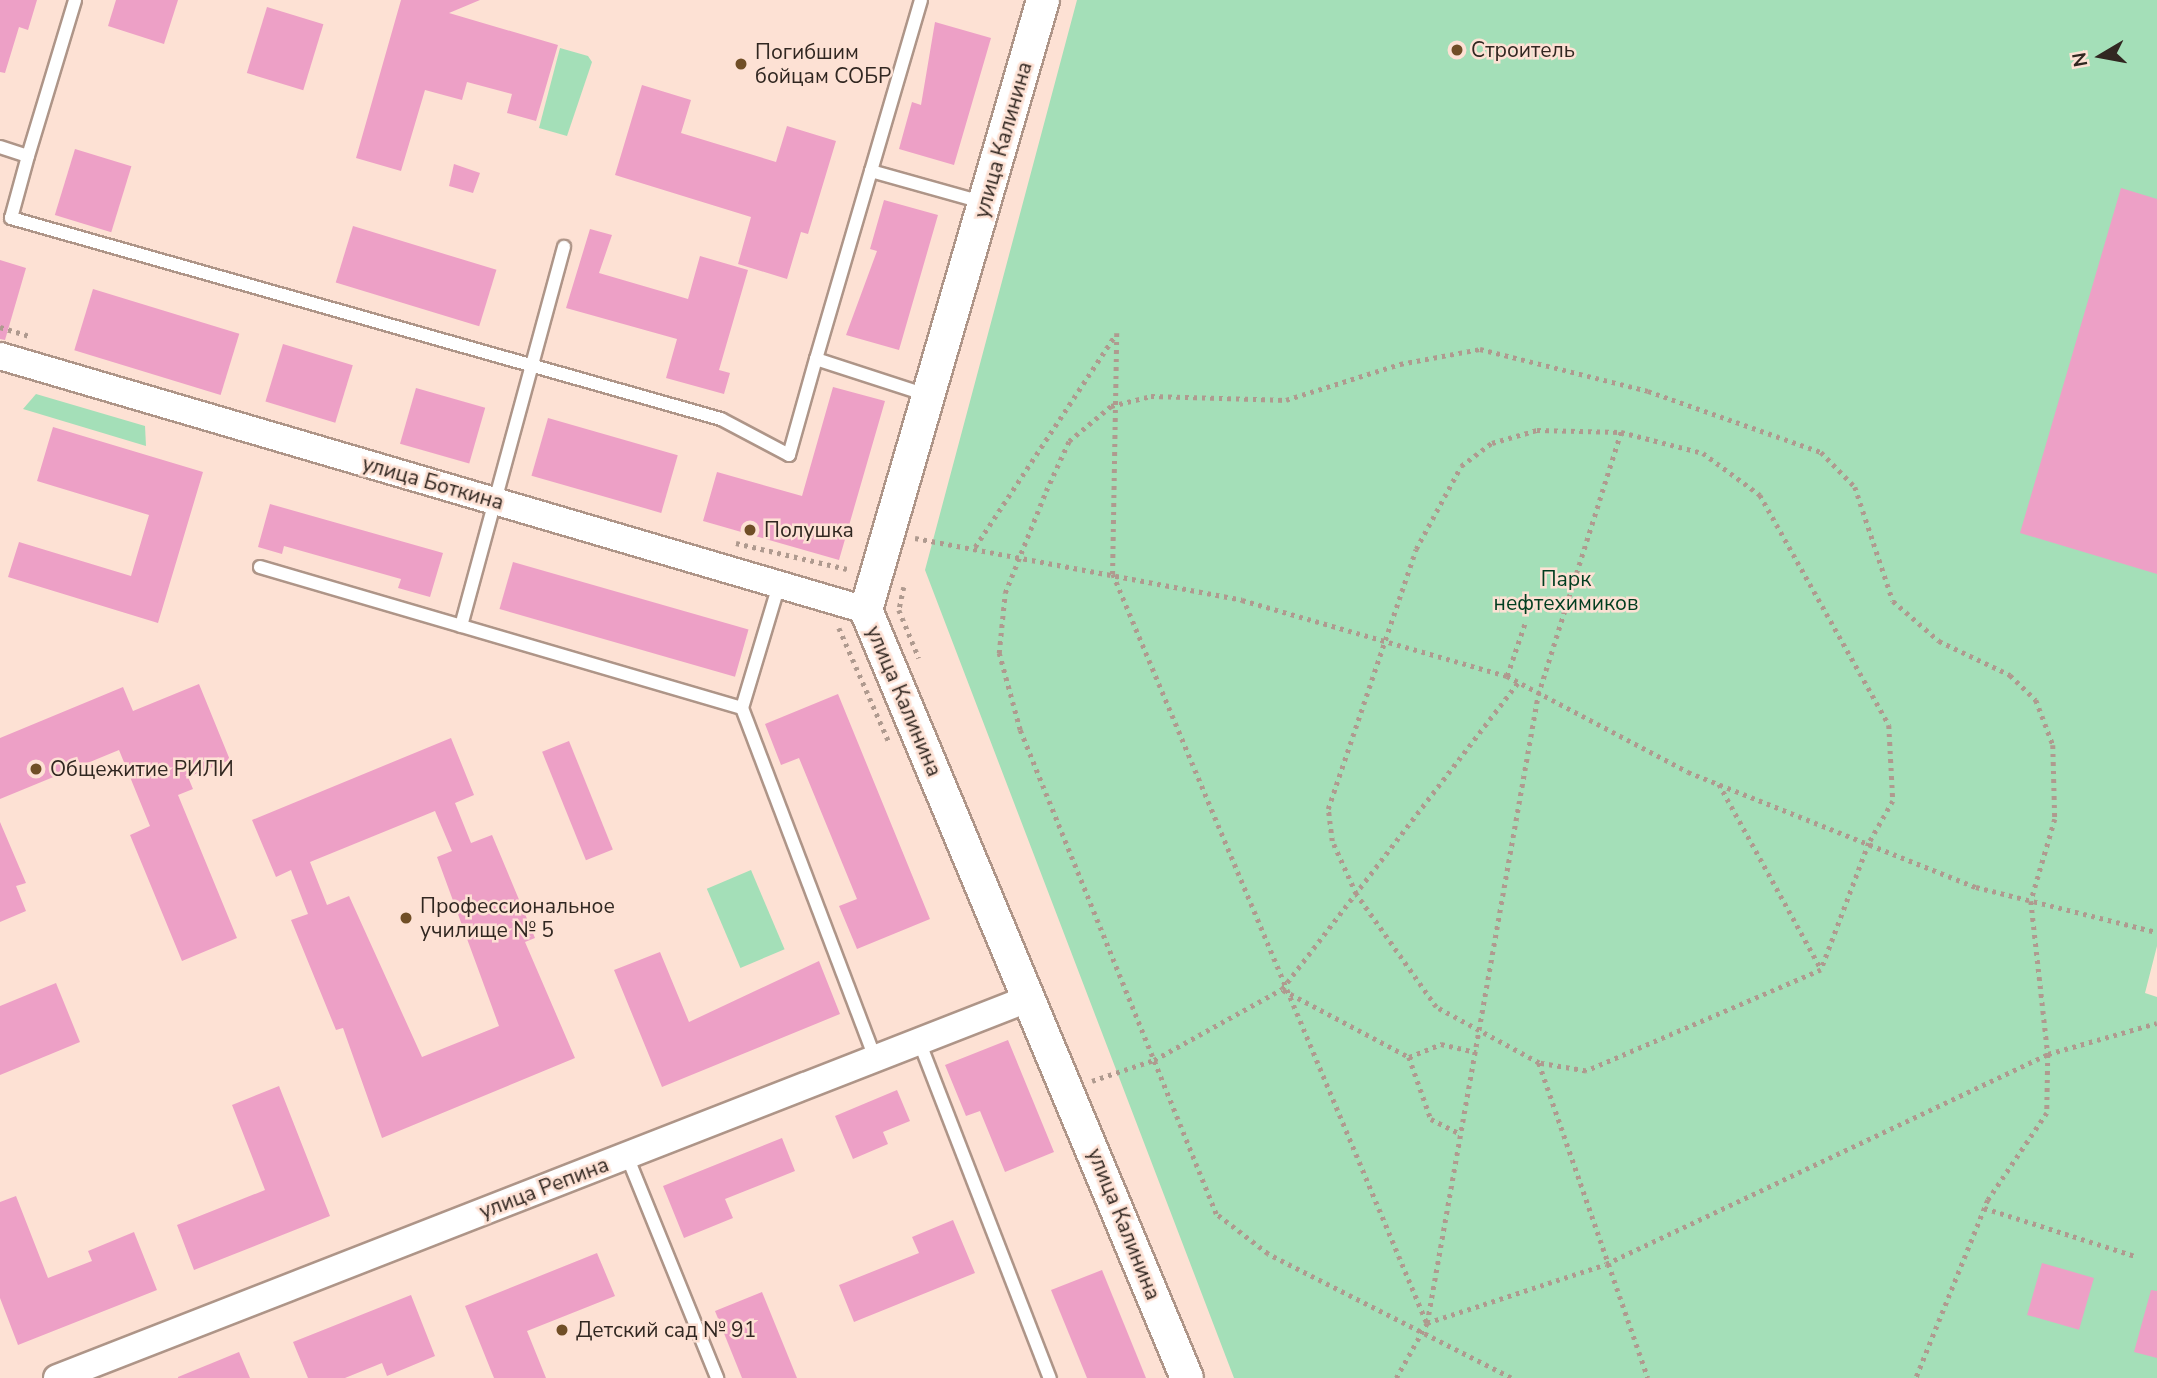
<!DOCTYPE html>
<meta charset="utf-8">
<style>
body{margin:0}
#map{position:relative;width:2157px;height:1378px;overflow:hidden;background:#fde1d4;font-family:"Nunito Sans",sans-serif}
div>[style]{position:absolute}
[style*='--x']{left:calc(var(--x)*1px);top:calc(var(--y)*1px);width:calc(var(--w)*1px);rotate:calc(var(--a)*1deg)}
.green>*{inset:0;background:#a4dfb8;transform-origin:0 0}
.building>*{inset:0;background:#eda0c6;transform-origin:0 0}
.path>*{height:4.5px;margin-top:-2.25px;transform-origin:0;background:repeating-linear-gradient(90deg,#af9a8f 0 3.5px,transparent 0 8.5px)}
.roads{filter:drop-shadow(2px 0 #ae9588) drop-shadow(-2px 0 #ae9588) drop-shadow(0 2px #ae9588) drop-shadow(0 -2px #ae9588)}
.service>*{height:12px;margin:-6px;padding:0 6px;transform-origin:6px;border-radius:6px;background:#fff}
.minor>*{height:26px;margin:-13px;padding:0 13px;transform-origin:13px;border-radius:13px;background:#fff}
.tertiary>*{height:32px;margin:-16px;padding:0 16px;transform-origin:16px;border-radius:16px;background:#fff}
.dots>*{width:19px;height:19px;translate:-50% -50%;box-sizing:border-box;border:4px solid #fde1d4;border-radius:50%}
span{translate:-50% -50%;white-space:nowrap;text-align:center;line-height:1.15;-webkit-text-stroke:5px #fde1d4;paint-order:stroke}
.poi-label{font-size:21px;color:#312721}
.left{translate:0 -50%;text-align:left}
.street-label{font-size:21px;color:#312721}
.park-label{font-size:21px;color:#003d1f}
.north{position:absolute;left:2066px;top:21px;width:70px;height:70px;-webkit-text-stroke:5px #fde1d4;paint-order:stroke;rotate:260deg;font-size:19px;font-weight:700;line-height:28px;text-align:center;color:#312721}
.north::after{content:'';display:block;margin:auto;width:24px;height:32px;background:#312721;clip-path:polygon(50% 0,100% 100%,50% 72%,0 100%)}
</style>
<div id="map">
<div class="green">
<div style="clip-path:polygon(1077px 0,2157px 0,2157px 946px,2145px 993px,2157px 997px,2157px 1378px,1234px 1378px,925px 570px)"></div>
<div style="clip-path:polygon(560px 48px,588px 56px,592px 62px,567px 136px,539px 128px)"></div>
<div style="clip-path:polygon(36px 394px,145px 426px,146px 446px,23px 409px)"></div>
<div style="left:751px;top:870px;width:86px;height:48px;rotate:67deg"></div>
</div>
<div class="building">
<div style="clip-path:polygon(0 0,37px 0,28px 30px,19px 27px,5px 73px,0 72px)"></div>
<div style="clip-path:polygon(116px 0,178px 0,164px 44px,108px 26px)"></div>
<div style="clip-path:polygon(401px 0,480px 0,449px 13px,558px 45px,536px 121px,507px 113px,512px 94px,467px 82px,462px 100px,425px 90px,401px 171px,356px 158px)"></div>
<div style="left:267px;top:7px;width:59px;height:69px;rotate:17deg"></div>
<div style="clip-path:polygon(935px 22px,991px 38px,954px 165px,899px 149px,912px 102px,921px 105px)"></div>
<div style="clip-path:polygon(642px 85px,691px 100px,681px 133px,776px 162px,787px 126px,836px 141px,808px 234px,801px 232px,787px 279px,738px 264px,751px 217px,615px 175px)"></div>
<div style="left:75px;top:149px;width:59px;height:69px;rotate:17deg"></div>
<div style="clip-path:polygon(454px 164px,480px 173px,473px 193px,449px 186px)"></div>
<div style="clip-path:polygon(2121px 188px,2157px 199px,2157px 574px,2020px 533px)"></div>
<div style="clip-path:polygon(884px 200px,938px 215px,899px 350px,846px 335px,877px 251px,870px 249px)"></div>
<div style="left:353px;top:226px;width:150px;height:59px;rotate:17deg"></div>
<div style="clip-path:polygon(590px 229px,612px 235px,599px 273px,688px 299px,700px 256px,748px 270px,719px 370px,730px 373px,724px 394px,666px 378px,677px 339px,566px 308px)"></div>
<div style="clip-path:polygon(0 260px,26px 268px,5px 340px,0 339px)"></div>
<div style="left:93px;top:289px;width:153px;height:64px;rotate:17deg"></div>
<div style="left:283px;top:344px;width:73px;height:60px;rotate:17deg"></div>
<div style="clip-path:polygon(833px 387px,885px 401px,839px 560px,703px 521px,717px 472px,802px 496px)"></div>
<div style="left:416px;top:388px;width:72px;height:58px;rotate:16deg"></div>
<div style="left:548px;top:418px;width:135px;height:60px;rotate:16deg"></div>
<div style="clip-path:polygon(53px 427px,203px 472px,158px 623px,8px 577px,19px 542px,131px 576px,149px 515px,37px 481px)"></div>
<div style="clip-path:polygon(270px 504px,443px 553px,430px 597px,398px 588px,401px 579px,284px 546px,282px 554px,258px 547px)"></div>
<div style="left:513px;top:562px;width:245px;height:49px;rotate:16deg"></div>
<div style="clip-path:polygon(199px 684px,230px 760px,188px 777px,193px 789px,178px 795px,237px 938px,182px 961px,130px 835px,150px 826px,119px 750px,0 799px,0 738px,123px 687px,133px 711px)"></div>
<div style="clip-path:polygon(838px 694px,930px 919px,857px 949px,839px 906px,857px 899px,799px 758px,781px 765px,765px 724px)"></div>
<div style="clip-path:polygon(evenodd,451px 738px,474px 795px,455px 803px,471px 843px,492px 835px,535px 938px,525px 942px,575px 1058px,382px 1138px,343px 1028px,336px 1030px,291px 920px,308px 914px,291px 870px,276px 877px,252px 820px,451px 738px,435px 811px,452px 851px,437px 857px,499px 1026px,422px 1057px,349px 896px,327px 905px,310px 862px,435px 811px)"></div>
<div style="left:569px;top:741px;width:117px;height:29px;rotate:68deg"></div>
<div style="clip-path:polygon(0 822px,26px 883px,16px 886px,26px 911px,0 922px)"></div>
<div style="clip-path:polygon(660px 952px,689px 1022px,819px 961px,840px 1014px,662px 1087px,614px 970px)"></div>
<div style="clip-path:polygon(56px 983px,80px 1042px,0 1075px,0 1006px)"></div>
<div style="clip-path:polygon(1008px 1040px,1054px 1152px,1005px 1172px,980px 1111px,966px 1116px,945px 1065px)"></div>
<div style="clip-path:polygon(279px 1086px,330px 1216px,194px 1270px,177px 1225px,265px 1190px,232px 1105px)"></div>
<div style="clip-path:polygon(897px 1090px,910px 1121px,883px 1132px,888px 1144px,853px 1159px,835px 1116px)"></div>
<div style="clip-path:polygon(782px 1138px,795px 1171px,725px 1199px,733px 1218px,684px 1238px,663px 1186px)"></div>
<div style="clip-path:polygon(16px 1196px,48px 1278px,92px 1261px,88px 1251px,134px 1232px,157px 1290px,18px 1345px,0 1298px,0 1202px)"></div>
<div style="clip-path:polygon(953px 1220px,975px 1273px,854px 1322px,839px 1285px,919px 1253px,912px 1237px)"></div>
<div style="clip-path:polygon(597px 1253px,615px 1296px,527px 1331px,546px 1378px,494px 1378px,465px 1306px)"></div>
<div style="left:2042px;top:1263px;width:54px;height:54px;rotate:16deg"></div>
<div style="clip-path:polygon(1102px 1270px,1146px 1378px,1087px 1378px,1051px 1290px)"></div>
<div style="clip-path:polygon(2151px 1290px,2157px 1291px,2157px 1358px,2134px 1352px)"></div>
<div style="clip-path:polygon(762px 1292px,797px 1378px,742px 1378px,715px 1311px)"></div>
<div style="clip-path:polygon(411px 1295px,435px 1356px,387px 1376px,382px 1363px,345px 1378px,308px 1378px,293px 1342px)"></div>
<div style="clip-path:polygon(239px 1352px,250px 1378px,178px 1378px,178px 1377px)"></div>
</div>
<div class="path">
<div style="--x:0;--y:327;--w:30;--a:17"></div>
<div style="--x:1117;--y:333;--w:241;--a:91"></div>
<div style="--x:1113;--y:574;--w:812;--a:67.26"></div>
<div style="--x:1427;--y:1323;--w:188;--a:-18.2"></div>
<div style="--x:1606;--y:1264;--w:489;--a:-25.4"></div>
<div style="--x:2048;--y:1054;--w:113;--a:-15.9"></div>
<div style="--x:1537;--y:430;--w:84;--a:1.4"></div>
<div style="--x:1621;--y:432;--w:85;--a:14.4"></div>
<div style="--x:1703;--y:453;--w:71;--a:36.4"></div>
<div style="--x:1760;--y:495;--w:264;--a:60.7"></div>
<div style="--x:1889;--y:725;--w:76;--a:87"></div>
<div style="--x:1893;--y:801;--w:48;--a:119.7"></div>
<div style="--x:1869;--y:843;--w:136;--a:110.7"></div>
<div style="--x:1821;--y:970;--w:256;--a:156.7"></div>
<div style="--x:1586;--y:1071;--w:48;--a:-170.3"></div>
<div style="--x:1539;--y:1063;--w:117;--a:-151.5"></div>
<div style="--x:1436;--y:1007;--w:138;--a:-125.3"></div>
<div style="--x:1356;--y:894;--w:58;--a:-114.4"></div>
<div style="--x:1332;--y:841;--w:32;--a:-97"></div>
<div style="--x:1328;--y:809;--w:274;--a:-71.3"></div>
<div style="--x:1416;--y:549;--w:94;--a:-61.5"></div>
<div style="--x:1461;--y:466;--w:39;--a:-37"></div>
<div style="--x:1492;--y:443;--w:47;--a:-16.1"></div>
<div style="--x:915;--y:538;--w:333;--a:10.7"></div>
<div style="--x:1242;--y:600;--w:276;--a:16"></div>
<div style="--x:1507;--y:676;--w:205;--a:27.9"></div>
<div style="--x:1688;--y:772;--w:310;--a:21.8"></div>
<div style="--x:1976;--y:887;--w:187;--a:14"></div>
<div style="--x:736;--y:543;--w:114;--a:13.2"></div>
<div style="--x:975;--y:547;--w:255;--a:-56.5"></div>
<div style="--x:904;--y:587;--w:24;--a:102"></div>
<div style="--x:899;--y:610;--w:52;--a:67.4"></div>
<div style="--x:839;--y:628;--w:124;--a:66.3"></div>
<div style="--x:1507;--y:676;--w:59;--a:-71.3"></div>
<div style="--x:1719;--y:784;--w:211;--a:61.1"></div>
<div style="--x:1283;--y:990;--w:143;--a:28"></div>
<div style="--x:1409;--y:1057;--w:35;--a:-22"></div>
<div style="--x:1441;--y:1044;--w:36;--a:13"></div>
<div style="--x:1409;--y:1057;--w:66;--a:70.5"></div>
<div style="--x:1431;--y:1119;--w:30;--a:27"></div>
<div style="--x:1539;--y:1063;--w:333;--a:70.9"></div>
<div style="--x:1092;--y:1081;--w:65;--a:-18.7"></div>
<div style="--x:1154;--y:1060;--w:146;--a:-29"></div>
<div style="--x:1282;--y:989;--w:387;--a:-52.4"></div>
<div style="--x:1984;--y:1208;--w:158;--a:17.6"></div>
<div style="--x:1396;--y:1378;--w:63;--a:-60.6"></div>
<div style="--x:1427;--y:1323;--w:638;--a:-79.98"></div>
<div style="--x:1538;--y:695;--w:276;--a:-72.5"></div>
<div style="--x:1511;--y:1378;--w:273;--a:-153"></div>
<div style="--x:1268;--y:1254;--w:66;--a:-142.4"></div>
<div style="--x:1216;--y:1214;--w:522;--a:-112.05"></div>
<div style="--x:1020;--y:730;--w:80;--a:-105.3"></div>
<div style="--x:999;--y:653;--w:60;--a:-84.3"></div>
<div style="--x:1005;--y:593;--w:110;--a:-68.1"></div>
<div style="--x:1046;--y:491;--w:55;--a:-65.3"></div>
<div style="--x:1069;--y:441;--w:55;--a:-39.8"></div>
<div style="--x:1111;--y:406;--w:41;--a:-14"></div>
<div style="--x:1151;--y:396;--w:135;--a:1.7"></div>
<div style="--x:1286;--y:400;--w:120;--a:-17.5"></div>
<div style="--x:1400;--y:364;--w:81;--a:-10.6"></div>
<div style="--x:1480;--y:349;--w:173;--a:14"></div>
<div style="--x:1648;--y:391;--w:183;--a:19.4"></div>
<div style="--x:1821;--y:452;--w:49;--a:45.8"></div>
<div style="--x:1855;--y:487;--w:120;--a:71.6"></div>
<div style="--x:1893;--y:601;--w:61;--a:41"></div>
<div style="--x:1939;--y:641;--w:79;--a:25.6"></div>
<div style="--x:2010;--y:675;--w:36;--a:44"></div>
<div style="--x:2036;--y:700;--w:48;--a:69.3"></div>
<div style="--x:2053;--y:745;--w:74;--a:88.5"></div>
<div style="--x:2055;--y:819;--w:85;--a:106.3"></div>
<div style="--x:2031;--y:901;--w:154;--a:83.7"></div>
<div style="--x:2048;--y:1054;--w:59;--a:91"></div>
<div style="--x:2047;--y:1113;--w:105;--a:124.1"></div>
<div style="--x:1988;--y:1200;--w:192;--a:112"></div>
</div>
<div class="roads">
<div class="service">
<div style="--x:921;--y:0;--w:178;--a:106.3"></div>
<div style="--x:871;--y:171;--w:115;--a:15.6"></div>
<div style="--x:0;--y:147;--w:29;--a:18"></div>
<div style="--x:28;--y:156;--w:64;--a:105.3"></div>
<div style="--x:11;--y:218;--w:738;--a:15.81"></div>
<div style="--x:721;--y:419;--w:77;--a:27.9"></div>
<div style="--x:789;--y:455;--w:100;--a:-74.3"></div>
<div style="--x:28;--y:156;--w:163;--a:-73.2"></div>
<div style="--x:871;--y:171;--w:196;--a:106.3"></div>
<div style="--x:816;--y:359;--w:117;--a:18"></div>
<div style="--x:260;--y:567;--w:502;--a:16.31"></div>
<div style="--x:742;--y:708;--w:128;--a:-73.3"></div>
<div style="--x:461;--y:626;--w:393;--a:-74.8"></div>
<div style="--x:742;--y:708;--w:374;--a:69.2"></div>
<div style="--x:919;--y:1041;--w:362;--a:68.8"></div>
<div style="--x:627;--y:1156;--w:240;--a:67.9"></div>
</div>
<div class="minor">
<div style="--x:0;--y:356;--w:902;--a:16.35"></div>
<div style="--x:57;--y:1378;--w:1045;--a:-21.33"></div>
</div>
<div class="tertiary">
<div style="--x:1043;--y:0;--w:635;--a:106.18"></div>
<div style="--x:866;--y:610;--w:832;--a:67.32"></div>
</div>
</div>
<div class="dots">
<div style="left:1457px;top:50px;background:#704e26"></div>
<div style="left:741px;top:64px;background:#704e26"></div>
<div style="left:750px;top:530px;background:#704e26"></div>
<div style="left:36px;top:769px;background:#704e26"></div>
<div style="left:406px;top:918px;background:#704e26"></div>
<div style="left:562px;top:1330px;background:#704e26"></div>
</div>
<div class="poi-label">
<span class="left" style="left:1471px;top:50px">Строитель</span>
<span class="left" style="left:755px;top:64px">Погибшим<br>бойцам СОБР</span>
<span class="left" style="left:764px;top:530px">Полушка</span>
<span class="left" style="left:50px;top:769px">Общежитие РИЛИ</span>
<span class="left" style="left:420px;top:918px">Профессиональное<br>училище № 5</span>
<span class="left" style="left:576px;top:1330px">Детский сад № 91</span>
</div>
<div class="street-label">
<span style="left:1003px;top:140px;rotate:-74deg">улица Калинина</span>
<span style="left:433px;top:483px;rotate:16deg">улица Боткина</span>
<span style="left:904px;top:701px;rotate:67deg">улица Калинина</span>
<span style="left:544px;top:1188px;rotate:-21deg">улица Репина</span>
<span style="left:1124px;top:1224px;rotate:68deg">улица Калинина</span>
</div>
<div class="park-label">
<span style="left:1566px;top:591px">Парк<br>нефтехимиков</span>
</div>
<div class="north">N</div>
</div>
